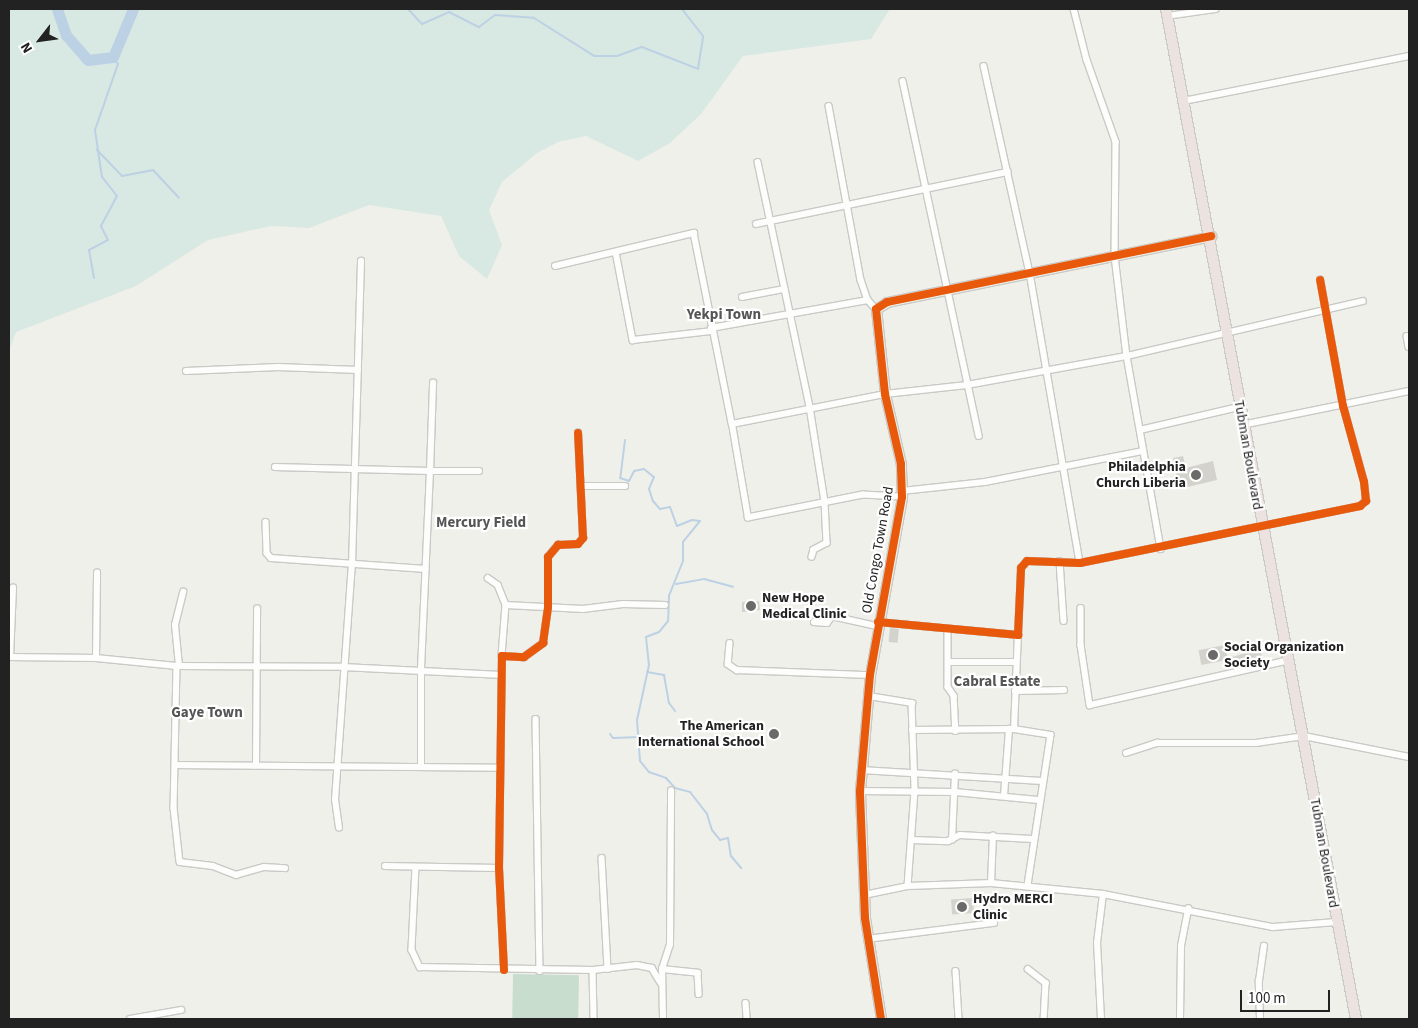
<!DOCTYPE html>
<style>
body{margin:0}
#map{position:relative;width:1418px;height:1028px;overflow:hidden;background:#f0f0ea;font-family:"Source Sans 3",sans-serif}
div>[style]{position:absolute}
[style*='--x']{left:calc(var(--x)*1px);top:calc(var(--y)*1px);width:calc(var(--w)*1px);rotate:calc(var(--a)*1deg)}
.wetland>*{inset:0;background:#d8e8e2}
.cemetery>*{inset:0;background:#c8ddce;transform-origin:0 0}
.stream>*{height:2px;margin:-1px;padding:0 1px;transform-origin:1px;border-radius:1px;background:#bdd1e4}
.river>*{height:11px;margin:-5.5px;padding:0 5.5px;transform-origin:5.5px;border-radius:5.5px;background:#bdd1e4}
.building>*{inset:0;background:#d3d2cd;transform-origin:0 0}
.roads{filter:drop-shadow(1px 0 #c9c9c6) drop-shadow(-1px 0 #c9c9c6) drop-shadow(0 1px #c9c9c6) drop-shadow(0 -1px #c9c9c6)}
.street>*{height:5.5px;margin:-2.75px;padding:0 2.75px;transform-origin:2.75px;border-radius:2.75px;background:#fdfdfc}
.secondary>*{height:9px;margin:-4.5px;padding:0 4.5px;transform-origin:4.5px;border-radius:4.5px;background:#f2f5ec}
.highway>*{height:10px;margin:-5px;padding:0 5px;transform-origin:5px;border-radius:5px;background:#ece2e0}
.cycleway>*{height:8px;margin:-4px;padding:0 4px;transform-origin:4px;border-radius:4px;background:#e8590c}
.dots>*{width:14px;height:14px;translate:-50% -50%;box-sizing:border-box;border:2px solid #fff;border-radius:50%}
span{translate:-50% -50%;white-space:nowrap;text-align:center;line-height:1.15;-webkit-text-stroke:4.5px #fff;paint-order:stroke}
.street-label{font-size:14px;color:#222}
.poi-label{font-size:14px;color:#222;font-weight:700}
.right{translate:-100% -50%;text-align:right}
.left{translate:0 -50%;text-align:left}
.neighbourhood-label{font-size:15px;color:#555;font-weight:700}
.frame{position:absolute;inset:0;border:10px solid #222;pointer-events:none}
.north{position:absolute;left:15px;top:15px;width:50px;height:50px;-webkit-text-stroke:4px #fff;paint-order:stroke;rotate:240deg;font-size:14px;font-weight:700;line-height:20px;text-align:center;color:#222}
.north::after{content:'';display:block;margin:auto;width:18px;height:22px;background:#222;clip-path:polygon(50% 0,100% 100%,50% 72%,0 100%)}
.scale{position:absolute;left:1240px;top:990px;width:90px;height:22px;box-sizing:border-box;border:2px solid #222;border-top:0;padding-left:6px;font-size:15px;line-height:18px;white-space:nowrap;color:#222;-webkit-text-stroke:4px #fff;paint-order:stroke}
</style>
<div id="map">
<div class="wetland">
<div style="clip-path:polygon(9px 9px,890px 9px,871px 39px,743px 56px,701px 114px,670px 143px,638px 161px,586px 136px,558px 142px,537px 153px,502px 182px,489px 210px,502px 245px,487px 279px,459px 256px,441px 216px,369px 205px,309px 228px,271px 226px,208px 240px,136px 286px,16px 332px,9px 351px)"></div>
</div>
<div class="cemetery">
<div style="left:513px;top:974px;width:66px;height:45px;rotate:1deg"></div>
</div>
<div class="stream">
<div style="--x:408;--y:9;--w:21;--a:47"></div>
<div style="--x:422;--y:24;--w:30;--a:-24"></div>
<div style="--x:449;--y:12;--w:34;--a:27"></div>
<div style="--x:479;--y:27;--w:20;--a:-37"></div>
<div style="--x:495;--y:15;--w:39;--a:4"></div>
<div style="--x:534;--y:18;--w:71;--a:32.3"></div>
<div style="--x:594;--y:56;--w:23;--a:0"></div>
<div style="--x:617;--y:56;--w:27;--a:-20"></div>
<div style="--x:642;--y:47;--w:60;--a:21.4"></div>
<div style="--x:698;--y:69;--w:33;--a:-81"></div>
<div style="--x:703;--y:36;--w:34;--a:-128"></div>
<div style="--x:97;--y:150;--w:36;--a:46"></div>
<div style="--x:122;--y:176;--w:32;--a:-11"></div>
<div style="--x:153;--y:170;--w:38;--a:47"></div>
<div style="--x:94;--y:278;--w:28;--a:-100"></div>
<div style="--x:89;--y:250;--w:21;--a:-28"></div>
<div style="--x:108;--y:240;--w:16;--a:-117"></div>
<div style="--x:101;--y:226;--w:34;--a:-62"></div>
<div style="--x:117;--y:196;--w:24;--a:-128"></div>
<div style="--x:102;--y:177;--w:48;--a:-98.5"></div>
<div style="--x:95;--y:130;--w:70;--a:-70.8"></div>
<div style="--x:118;--y:64;--w:9;--a:-126"></div>
<div style="--x:625;--y:440;--w:38;--a:97"></div>
<div style="--x:620;--y:478;--w:9;--a:18"></div>
<div style="--x:629;--y:481;--w:11;--a:-63"></div>
<div style="--x:634;--y:471;--w:10;--a:-11"></div>
<div style="--x:644;--y:469;--w:13;--a:39"></div>
<div style="--x:654;--y:477;--w:13;--a:113"></div>
<div style="--x:649;--y:489;--w:13;--a:72"></div>
<div style="--x:653;--y:501;--w:11;--a:49"></div>
<div style="--x:660;--y:509;--w:10;--a:-11"></div>
<div style="--x:670;--y:507;--w:20;--a:70"></div>
<div style="--x:677;--y:526;--w:16;--a:-22"></div>
<div style="--x:692;--y:520;--w:8;--a:7"></div>
<div style="--x:700;--y:521;--w:27;--a:129"></div>
<div style="--x:683;--y:542;--w:19;--a:90"></div>
<div style="--x:683;--y:561;--w:38;--a:112"></div>
<div style="--x:669;--y:596;--w:25;--a:92"></div>
<div style="--x:668;--y:621;--w:14;--a:129"></div>
<div style="--x:659;--y:632;--w:14;--a:159"></div>
<div style="--x:646;--y:637;--w:28;--a:84"></div>
<div style="--x:649;--y:665;--w:56;--a:102.3"></div>
<div style="--x:637;--y:720;--w:41;--a:85.8"></div>
<div style="--x:640;--y:761;--w:14;--a:51"></div>
<div style="--x:649;--y:772;--w:18;--a:19"></div>
<div style="--x:666;--y:778;--w:13;--a:48"></div>
<div style="--x:675;--y:788;--w:16;--a:15"></div>
<div style="--x:690;--y:792;--w:28;--a:52"></div>
<div style="--x:707;--y:814;--w:17;--a:73"></div>
<div style="--x:712;--y:830;--w:13;--a:51"></div>
<div style="--x:720;--y:840;--w:8;--a:-14"></div>
<div style="--x:728;--y:838;--w:18;--a:81"></div>
<div style="--x:731;--y:856;--w:16;--a:50"></div>
<div style="--x:676;--y:584;--w:28;--a:-10"></div>
<div style="--x:704;--y:579;--w:30;--a:15"></div>
<div style="--x:647;--y:672;--w:17;--a:10"></div>
<div style="--x:664;--y:675;--w:28;--a:80"></div>
<div style="--x:669;--y:703;--w:10;--a:53"></div>
<div style="--x:610;--y:734;--w:5;--a:53"></div>
<div style="--x:613;--y:738;--w:27;--a:-2"></div>
</div>
<div class="river">
<div style="--x:57;--y:9;--w:28;--a:71"></div>
<div style="--x:66;--y:35;--w:33;--a:49"></div>
<div style="--x:88;--y:60;--w:25;--a:-7"></div>
<div style="--x:113;--y:57;--w:52;--a:-67.4"></div>
</div>
<div class="building">
<div style="clip-path:polygon(1183px 456px,1186px 468px,1213px 461px,1217px 480px,1179px 489px,1173px 458px)"></div>
<div style="clip-path:polygon(759px 601px,760px 610px,742px 612px,742px 602px)"></div>
<div style="left:890px;top:628px;width:9px;height:14px;rotate:6deg"></div>
<div style="left:1225px;top:645px;width:15px;height:27px;rotate:79deg"></div>
<div style="left:1260px;top:649px;width:7px;height:30px;rotate:74deg"></div>
<div style="left:973px;top:898px;width:15px;height:22px;rotate:86deg"></div>
</div>
<div class="roads">
<div class="street">
<div style="--x:1074;--y:9;--w:53;--a:75.7"></div>
<div style="--x:1087;--y:60;--w:87;--a:70.5"></div>
<div style="--x:1116;--y:142;--w:114;--a:90.5"></div>
<div style="--x:1115;--y:256;--w:101;--a:83.2"></div>
<div style="--x:1127;--y:356;--w:196;--a:80"></div>
<div style="--x:1167;--y:16;--w:49;--a:-8.1"></div>
<div style="--x:984;--y:66;--w:212;--a:77.5"></div>
<div style="--x:1030;--y:273;--w:294;--a:80.2"></div>
<div style="--x:903;--y:81;--w:363;--a:77.9"></div>
<div style="--x:1184;--y:101;--w:229;--a:-11.3"></div>
<div style="--x:829;--y:106;--w:177;--a:79.6"></div>
<div style="--x:861;--y:280;--w:21;--a:71"></div>
<div style="--x:868;--y:300;--w:12;--a:48"></div>
<div style="--x:758;--y:162;--w:250;--a:78"></div>
<div style="--x:810;--y:407;--w:96;--a:81"></div>
<div style="--x:825;--y:502;--w:41;--a:87.2"></div>
<div style="--x:827;--y:543;--w:15;--a:152"></div>
<div style="--x:814;--y:550;--w:7;--a:106"></div>
<div style="--x:756;--y:224;--w:257;--a:-11.7"></div>
<div style="--x:616;--y:252;--w:90;--a:79.1"></div>
<div style="--x:633;--y:340;--w:80;--a:-6.5"></div>
<div style="--x:555;--y:266;--w:143;--a:-13.4"></div>
<div style="--x:694;--y:233;--w:195;--a:78.7"></div>
<div style="--x:742;--y:297;--w:43;--a:-10.8"></div>
<div style="--x:711;--y:328;--w:159;--a:-10.1"></div>
<div style="--x:1407;--y:336;--w:11;--a:80"></div>
<div style="--x:186;--y:371;--w:92;--a:-2.5"></div>
<div style="--x:278;--y:367;--w:80;--a:2.1"></div>
<div style="--x:1242;--y:425;--w:170;--a:-11.5"></div>
<div style="--x:1140;--y:430;--w:102;--a:-13.1"></div>
<div style="--x:275;--y:467;--w:155;--a:1.5"></div>
<div style="--x:430;--y:471;--w:88;--a:-88"></div>
<div style="--x:582;--y:486;--w:43;--a:0"></div>
<div style="--x:902;--y:491;--w:83;--a:-6.2"></div>
<div style="--x:985;--y:482;--w:161;--a:-11.1"></div>
<div style="--x:902;--y:497;--w:39;--a:-177"></div>
<div style="--x:863;--y:495;--w:117;--a:168.7"></div>
<div style="--x:748;--y:518;--w:95;--a:-99.7"></div>
<div style="--x:732;--y:424;--w:156;--a:-11.1"></div>
<div style="--x:885;--y:394;--w:82;--a:-6.3"></div>
<div style="--x:967;--y:385;--w:163;--a:-10.3"></div>
<div style="--x:1127;--y:356;--w:242;--a:-13.1"></div>
<div style="--x:266;--y:522;--w:31;--a:88"></div>
<div style="--x:267;--y:553;--w:6;--a:51"></div>
<div style="--x:271;--y:558;--w:155;--a:4.1"></div>
<div style="--x:1060;--y:561;--w:60;--a:86.2"></div>
<div style="--x:488;--y:578;--w:12;--a:35"></div>
<div style="--x:498;--y:585;--w:22;--a:68"></div>
<div style="--x:506;--y:605;--w:51;--a:94.5"></div>
<div style="--x:506;--y:605;--w:77;--a:3"></div>
<div style="--x:583;--y:609;--w:40;--a:-7.1"></div>
<div style="--x:623;--y:604;--w:42;--a:1.4"></div>
<div style="--x:1081;--y:608;--w:37;--a:90"></div>
<div style="--x:1081;--y:645;--w:61;--a:81.5"></div>
<div style="--x:1090;--y:705;--w:205;--a:-12.7"></div>
<div style="--x:814;--y:622;--w:13;--a:4"></div>
<div style="--x:827;--y:623;--w:9;--a:-54"></div>
<div style="--x:832;--y:616;--w:46;--a:12.5"></div>
<div style="--x:878;--y:622;--w:141;--a:5.3"></div>
<div style="--x:1018;--y:635;--w:67;--a:-87.4"></div>
<div style="--x:1021;--y:568;--w:9;--a:-49"></div>
<div style="--x:1027;--y:561;--w:53;--a:2.2"></div>
<div style="--x:1080;--y:563;--w:286;--a:-11.5"></div>
<div style="--x:1360;--y:506;--w:8;--a:-40"></div>
<div style="--x:1366;--y:501;--w:19;--a:-96"></div>
<div style="--x:1364;--y:482;--w:79;--a:-105.4"></div>
<div style="--x:1343;--y:406;--w:128;--a:-100.3"></div>
<div style="--x:948;--y:630;--w:57;--a:90"></div>
<div style="--x:948;--y:687;--w:11;--a:56"></div>
<div style="--x:954;--y:696;--w:35;--a:87"></div>
<div style="--x:730;--y:643;--w:21;--a:95"></div>
<div style="--x:728;--y:664;--w:11;--a:34"></div>
<div style="--x:737;--y:670;--w:133;--a:2.2"></div>
<div style="--x:9;--y:657;--w:87;--a:0.7"></div>
<div style="--x:96;--y:658;--w:81;--a:5.6"></div>
<div style="--x:177;--y:666;--w:166;--a:0.3"></div>
<div style="--x:343;--y:667;--w:159;--a:2.9"></div>
<div style="--x:10;--y:657;--w:69;--a:-87.5"></div>
<div style="--x:96;--y:658;--w:85;--a:-89.3"></div>
<div style="--x:949;--y:662;--w:66;--a:0"></div>
<div style="--x:177;--y:666;--w:142;--a:91.2"></div>
<div style="--x:174;--y:808;--w:54;--a:83.7"></div>
<div style="--x:180;--y:862;--w:33;--a:7"></div>
<div style="--x:213;--y:866;--w:25;--a:21"></div>
<div style="--x:236;--y:875;--w:29;--a:-16"></div>
<div style="--x:264;--y:867;--w:21;--a:3"></div>
<div style="--x:179;--y:666;--w:41;--a:-95.6"></div>
<div style="--x:175;--y:625;--w:34;--a:-76"></div>
<div style="--x:1015;--y:691;--w:49;--a:-1.2"></div>
<div style="--x:869;--y:696;--w:44;--a:9.2"></div>
<div style="--x:912;--y:703;--w:88;--a:88"></div>
<div style="--x:915;--y:791;--w:95;--a:94.2"></div>
<div style="--x:536;--y:719;--w:252;--a:89.1"></div>
<div style="--x:1014;--y:729;--w:94;--a:-87.6"></div>
<div style="--x:912;--y:730;--w:102;--a:-0.6"></div>
<div style="--x:1014;--y:729;--w:37;--a:9"></div>
<div style="--x:1051;--y:735;--w:153;--a:98.7"></div>
<div style="--x:1126;--y:753;--w:33;--a:-18"></div>
<div style="--x:1157;--y:743;--w:99;--a:0"></div>
<div style="--x:1256;--y:743;--w:49;--a:-8.3"></div>
<div style="--x:1304;--y:736;--w:107;--a:11.3"></div>
<div style="--x:176;--y:765;--w:323;--a:0.5"></div>
<div style="--x:421;--y:765;--w:96;--a:-90"></div>
<div style="--x:421;--y:669;--w:198;--a:-87.4"></div>
<div style="--x:430;--y:471;--w:49;--a:0"></div>
<div style="--x:256;--y:766;--w:157;--a:-89.6"></div>
<div style="--x:861;--y:770;--w:181;--a:3.5"></div>
<div style="--x:860;--y:791;--w:95;--a:0.6"></div>
<div style="--x:955;--y:792;--w:83;--a:5.5"></div>
<div style="--x:1004;--y:796;--w:67;--a:-85.7"></div>
<div style="--x:339;--y:828;--w:28;--a:-98"></div>
<div style="--x:335;--y:800;--w:236;--a:-85.9"></div>
<div style="--x:352;--y:565;--w:304;--a:-88.3"></div>
<div style="--x:912;--y:840;--w:36;--a:2"></div>
<div style="--x:948;--y:841;--w:13;--a:-27"></div>
<div style="--x:960;--y:835;--w:72;--a:3.2"></div>
<div style="--x:952;--y:840;--w:66;--a:-87.4"></div>
<div style="--x:602;--y:858;--w:111;--a:86.9"></div>
<div style="--x:385;--y:866;--w:114;--a:1"></div>
<div style="--x:416;--y:867;--w:83;--a:92.8"></div>
<div style="--x:412;--y:950;--w:19;--a:65"></div>
<div style="--x:420;--y:967;--w:173;--a:1"></div>
<div style="--x:593;--y:970;--w:44;--a:-6.5"></div>
<div style="--x:637;--y:965;--w:15;--a:11"></div>
<div style="--x:652;--y:968;--w:17;--a:59"></div>
<div style="--x:991;--y:883;--w:47;--a:-87.6"></div>
<div style="--x:864;--y:895;--w:45;--a:-11.6"></div>
<div style="--x:908;--y:886;--w:83;--a:-2.1"></div>
<div style="--x:991;--y:883;--w:113;--a:5.6"></div>
<div style="--x:1103;--y:894;--w:173;--a:11"></div>
<div style="--x:1273;--y:927;--w:63;--a:-4.5"></div>
<div style="--x:867;--y:939;--w:128;--a:-7.2"></div>
<div style="--x:662;--y:969;--w:36;--a:6"></div>
<div style="--x:698;--y:973;--w:21;--a:87"></div>
<div style="--x:1028;--y:969;--w:23;--a:38"></div>
<div style="--x:1046;--y:983;--w:36;--a:93"></div>
<div style="--x:504;--y:970;--w:102;--a:-92.8"></div>
<div style="--x:499;--y:868;--w:212;--a:-89.2"></div>
<div style="--x:502;--y:656;--w:22;--a:3"></div>
<div style="--x:524;--y:657;--w:24;--a:-36"></div>
<div style="--x:543;--y:643;--w:36;--a:-82"></div>
<div style="--x:548;--y:607;--w:50;--a:-90"></div>
<div style="--x:548;--y:557;--w:16;--a:-50"></div>
<div style="--x:558;--y:545;--w:20;--a:-3"></div>
<div style="--x:578;--y:544;--w:8;--a:-50"></div>
<div style="--x:583;--y:538;--w:105;--a:-92.7"></div>
<div style="--x:593;--y:970;--w:49;--a:88.8"></div>
<div style="--x:956;--y:971;--w:48;--a:86.4"></div>
<div style="--x:746;--y:1003;--w:16;--a:86"></div>
<div style="--x:130;--y:1019;--w:52;--a:-10"></div>
<div style="--x:663;--y:1019;--w:50;--a:-91.1"></div>
<div style="--x:662;--y:969;--w:25;--a:-72"></div>
<div style="--x:670;--y:945;--w:154;--a:-89.6"></div>
<div style="--x:1101;--y:1019;--w:76;--a:-93"></div>
<div style="--x:1097;--y:943;--w:49;--a:-83"></div>
<div style="--x:1180;--y:1019;--w:73;--a:-89.2"></div>
<div style="--x:1181;--y:946;--w:38;--a:-79"></div>
<div style="--x:1260;--y:1019;--w:38;--a:-92"></div>
<div style="--x:1259;--y:981;--w:35;--a:-82"></div>
</div>
<div class="secondary">
<div style="--x:881;--y:1019;--w:102;--a:-99"></div>
<div style="--x:865;--y:918;--w:127;--a:-92.3"></div>
<div style="--x:860;--y:791;--w:116;--a:-85.1"></div>
<div style="--x:870;--y:675;--w:181;--a:-79.8"></div>
<div style="--x:902;--y:497;--w:33;--a:-92"></div>
<div style="--x:901;--y:464;--w:72;--a:-102.9"></div>
<div style="--x:885;--y:394;--w:85;--a:-96"></div>
<div style="--x:876;--y:309;--w:13;--a:-32"></div>
<div style="--x:887;--y:302;--w:331;--a:-11.5"></div>
</div>
<div class="highway">
<div style="--x:1166;--y:9;--w:1028;--a:79.35"></div>
</div>
</div>
<div class="cycleway">
<div style="--x:878;--y:622;--w:141;--a:5.3"></div>
<div style="--x:1018;--y:635;--w:67;--a:-87.4"></div>
<div style="--x:1021;--y:568;--w:9;--a:-49"></div>
<div style="--x:1027;--y:561;--w:53;--a:2.2"></div>
<div style="--x:1080;--y:563;--w:286;--a:-11.5"></div>
<div style="--x:1360;--y:506;--w:8;--a:-40"></div>
<div style="--x:1366;--y:501;--w:19;--a:-96"></div>
<div style="--x:1364;--y:482;--w:79;--a:-105.4"></div>
<div style="--x:1343;--y:406;--w:128;--a:-100.3"></div>
<div style="--x:504;--y:970;--w:102;--a:-92.8"></div>
<div style="--x:499;--y:868;--w:212;--a:-89.2"></div>
<div style="--x:502;--y:656;--w:22;--a:3"></div>
<div style="--x:524;--y:657;--w:24;--a:-36"></div>
<div style="--x:543;--y:643;--w:36;--a:-82"></div>
<div style="--x:548;--y:607;--w:50;--a:-90"></div>
<div style="--x:548;--y:557;--w:16;--a:-50"></div>
<div style="--x:558;--y:545;--w:20;--a:-3"></div>
<div style="--x:578;--y:544;--w:8;--a:-50"></div>
<div style="--x:583;--y:538;--w:105;--a:-92.7"></div>
<div style="--x:881;--y:1019;--w:102;--a:-99"></div>
<div style="--x:865;--y:918;--w:127;--a:-92.3"></div>
<div style="--x:860;--y:791;--w:116;--a:-85.1"></div>
<div style="--x:870;--y:675;--w:181;--a:-79.8"></div>
<div style="--x:902;--y:497;--w:33;--a:-92"></div>
<div style="--x:901;--y:464;--w:72;--a:-102.9"></div>
<div style="--x:885;--y:394;--w:85;--a:-96"></div>
<div style="--x:876;--y:309;--w:13;--a:-32"></div>
<div style="--x:887;--y:302;--w:331;--a:-11.5"></div>
</div>
<div class="dots">
<div style="left:1196px;top:475px;background:#6a6a68"></div>
<div style="left:751px;top:606px;background:#6a6a68"></div>
<div style="left:1213px;top:655px;background:#6a6a68"></div>
<div style="left:774px;top:734px;background:#6a6a68"></div>
<div style="left:962px;top:907px;background:#6a6a68"></div>
</div>
<div class="street-label">
<span style="left:1248px;top:455px;rotate:80deg">Tubman Boulevard</span>
<span style="left:878px;top:550px;rotate:-80deg">Old Congo Town Road</span>
<span style="left:1324px;top:853px;rotate:80deg">Tubman Boulevard</span>
</div>
<div class="poi-label">
<span class="right" style="left:1186px;top:475px">Philadelphia<br>Church Liberia</span>
<span class="left" style="left:762px;top:606px">New Hope<br>Medical Clinic</span>
<span class="left" style="left:1224px;top:655px">Social Organization<br>Society</span>
<span class="right" style="left:764px;top:734px">The American<br>International School</span>
<span class="left" style="left:973px;top:907px">Hydro MERCI<br>Clinic</span>
</div>
<div class="neighbourhood-label">
<span style="left:724px;top:315px">Yekpi Town</span>
<span style="left:481px;top:523px">Mercury Field</span>
<span style="left:997px;top:682px">Cabral Estate</span>
<span style="left:207px;top:713px">Gaye Town</span>
</div>
<div class="frame"></div>
<div class="north">N</div>
<div class="scale">100 m</div>
</div>
